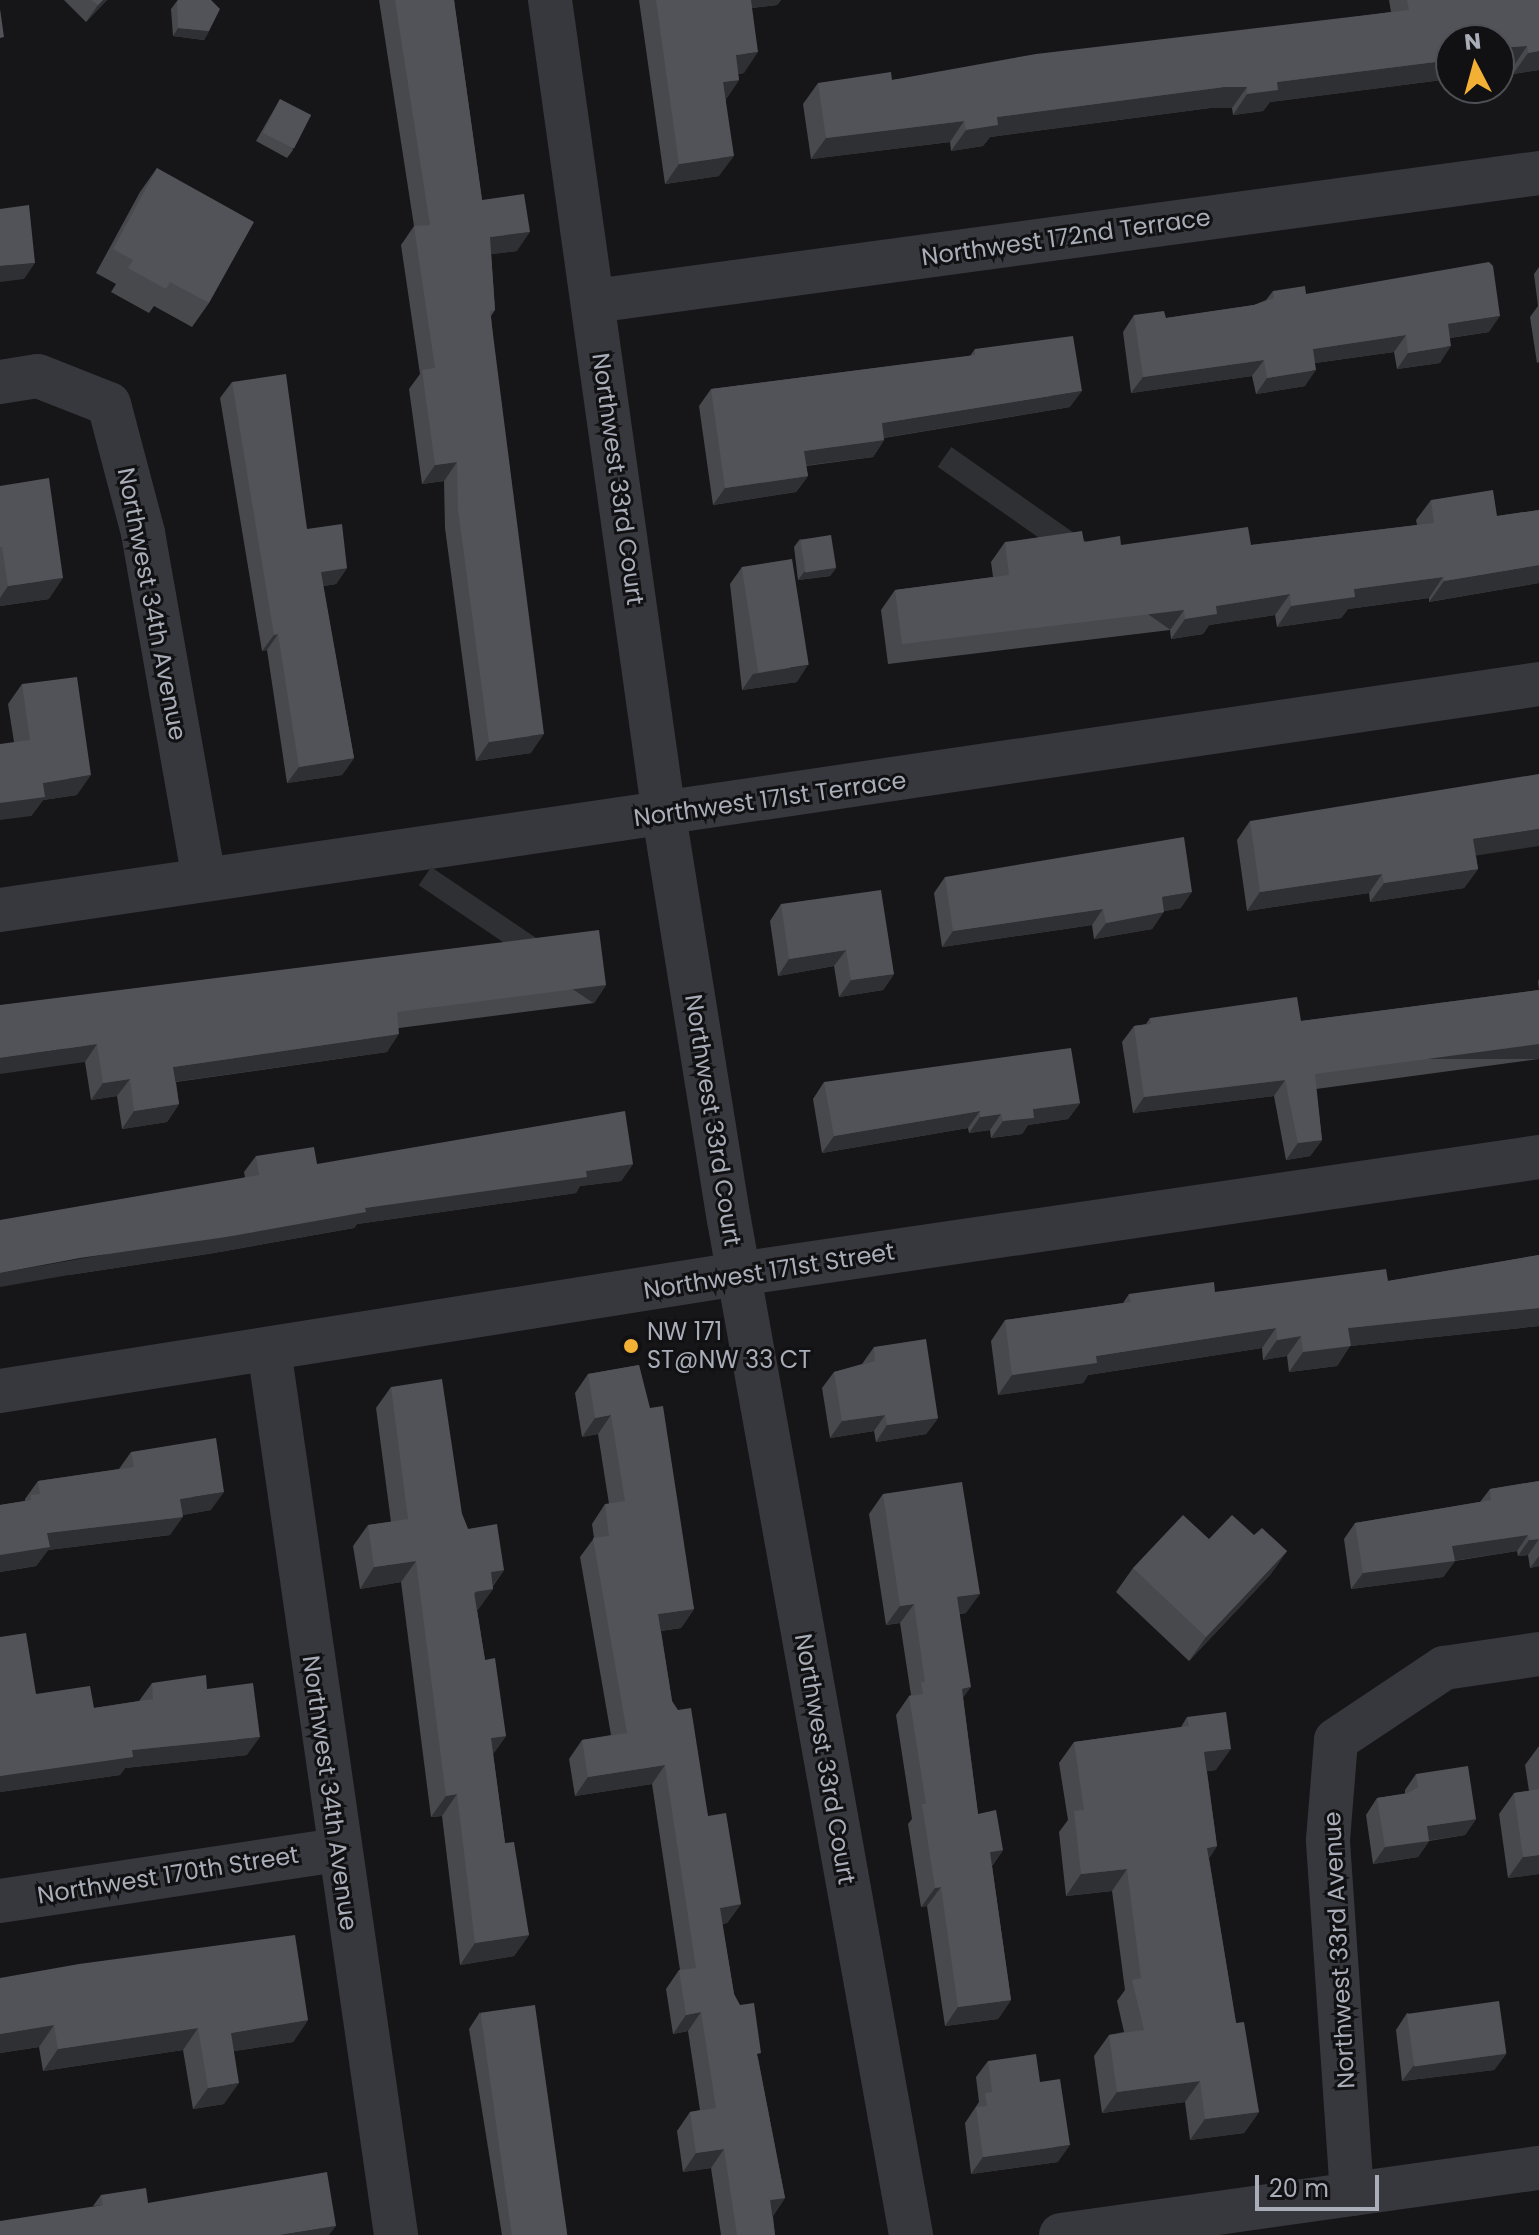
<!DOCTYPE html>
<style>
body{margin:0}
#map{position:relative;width:1539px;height:2235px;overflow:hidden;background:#161618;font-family:Poppins,sans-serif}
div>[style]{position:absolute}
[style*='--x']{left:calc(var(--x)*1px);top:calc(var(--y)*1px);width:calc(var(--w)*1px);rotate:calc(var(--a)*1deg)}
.minor>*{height:44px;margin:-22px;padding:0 22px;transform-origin:22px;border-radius:22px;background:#37383d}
.wall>*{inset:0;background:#47494d}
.shaded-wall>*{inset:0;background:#2f3033;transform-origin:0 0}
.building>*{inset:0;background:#525359;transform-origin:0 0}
.dots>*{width:22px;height:22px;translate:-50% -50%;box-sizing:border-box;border:4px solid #111113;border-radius:50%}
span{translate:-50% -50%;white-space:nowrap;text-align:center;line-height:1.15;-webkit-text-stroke:6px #111113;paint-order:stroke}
.street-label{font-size:24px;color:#a8adb8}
.poi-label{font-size:24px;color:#a8adb8}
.left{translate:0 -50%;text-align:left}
.north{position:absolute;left:1435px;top:24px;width:80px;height:80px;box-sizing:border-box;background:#111113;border:2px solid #4d4f55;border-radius:50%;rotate:354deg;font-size:22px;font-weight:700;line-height:32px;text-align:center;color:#a8adb8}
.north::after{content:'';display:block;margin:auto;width:28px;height:36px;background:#f2b134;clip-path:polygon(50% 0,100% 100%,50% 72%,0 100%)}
.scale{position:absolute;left:1255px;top:2175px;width:124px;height:36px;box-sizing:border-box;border:4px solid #a8adb8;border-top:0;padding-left:10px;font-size:24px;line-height:28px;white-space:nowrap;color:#a8adb8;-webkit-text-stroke:6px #111113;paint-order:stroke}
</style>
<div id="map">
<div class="minor">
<div style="--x:550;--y:0;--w:823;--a:82.04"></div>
<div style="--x:664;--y:815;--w:410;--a:80.9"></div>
<div style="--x:729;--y:1220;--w:1031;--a:79.83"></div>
<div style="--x:594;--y:301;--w:954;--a:-7.71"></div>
<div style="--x:0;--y:382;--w:38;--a:-9"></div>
<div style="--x:38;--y:376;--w:76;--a:21.5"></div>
<div style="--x:109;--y:404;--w:133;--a:75.2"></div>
<div style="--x:143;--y:533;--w:352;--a:80"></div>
<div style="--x:0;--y:910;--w:1556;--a:-8.35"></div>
<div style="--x:269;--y:1349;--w:895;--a:81.84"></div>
<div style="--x:0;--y:1391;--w:747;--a:-9.01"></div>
<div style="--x:738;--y:1274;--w:809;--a:-8.31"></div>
<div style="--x:0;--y:1901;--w:341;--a:-8.6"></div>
<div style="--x:1352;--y:2194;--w:355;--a:-93.9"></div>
<div style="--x:1328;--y:1840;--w:100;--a:-85.4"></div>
<div style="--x:1336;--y:1740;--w:130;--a:-33.7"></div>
<div style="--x:1444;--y:1668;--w:96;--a:-8.4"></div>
<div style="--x:1061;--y:2235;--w:483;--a:-8"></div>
</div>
<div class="wall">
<div style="clip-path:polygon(64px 0,107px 0,86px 22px)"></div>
<div style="clip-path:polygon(379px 0,454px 0,482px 200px,517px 251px,491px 254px,495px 310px,491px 316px,531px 753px,476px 761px,445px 528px,444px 481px,422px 484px,409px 389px,420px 374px,401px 245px,414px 226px)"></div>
<div style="clip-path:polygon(639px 0,781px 0,777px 5px,752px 8px,744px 73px,738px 74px,739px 80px,726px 99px,719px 176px,665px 184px)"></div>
<div style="clip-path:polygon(1389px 0,1539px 0,1539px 70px,1513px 74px,1513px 67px,1499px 68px,1499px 40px,1451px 40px,1450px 79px,1270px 102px,1263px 111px,1233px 115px,1232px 108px,1210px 108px,990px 137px,983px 146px,951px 151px,950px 142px,811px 159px,803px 104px,818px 83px,892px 80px,1391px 12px)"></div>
<div style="clip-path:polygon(177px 1px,209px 31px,204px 40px,173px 36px,171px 9px)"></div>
<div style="clip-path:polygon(280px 99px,293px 150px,287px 158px,256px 141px)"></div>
<div style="clip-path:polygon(157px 168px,209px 303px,192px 327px,154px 306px,149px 313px,111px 292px,116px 284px,96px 273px,140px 192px)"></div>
<div style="clip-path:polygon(1539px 267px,1539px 362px,1537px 363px,1530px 317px,1538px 306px,1534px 274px)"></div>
<div style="clip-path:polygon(1273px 291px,1306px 294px,1489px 332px,1450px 338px,1440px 363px,1397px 369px,1394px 352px,1315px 363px,1305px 386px,1256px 394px,1252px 376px,1131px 393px,1123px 332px,1134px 315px,1166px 318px,1254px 305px,1266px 300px)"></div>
<div style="clip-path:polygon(975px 349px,1070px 407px,884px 438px,884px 440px,873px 457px,806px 466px,808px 476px,796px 492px,713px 505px,699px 406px,711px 389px,970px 356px)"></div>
<div style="clip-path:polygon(232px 382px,307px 529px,347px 568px,336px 584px,323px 586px,354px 758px,342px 775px,287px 783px,267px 650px,262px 651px,220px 398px)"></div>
<div style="clip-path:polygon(0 486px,49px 599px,0 606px)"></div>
<div style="clip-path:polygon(1431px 500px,1497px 516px,1539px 510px,1539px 583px,1429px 602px,1429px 598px,1348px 609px,1341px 618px,1277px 627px,1275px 615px,1209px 625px,1203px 634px,1171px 639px,1170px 630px,888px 664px,881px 610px,895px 590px,993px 577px,991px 562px,1005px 542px,1084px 542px,1121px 545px,1251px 545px,1417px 525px,1416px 520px)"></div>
<div style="clip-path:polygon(800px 539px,836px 568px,830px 576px,798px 580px,794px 547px)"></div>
<div style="clip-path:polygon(742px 567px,797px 682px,742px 690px,730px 584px)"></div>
<div style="clip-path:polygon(22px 684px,77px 795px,43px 800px,31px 816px,14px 742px,8px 704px)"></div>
<div style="clip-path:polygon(1250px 821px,1476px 856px,1478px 869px,1464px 888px,1370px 902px,1369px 893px,1247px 911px,1237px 840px)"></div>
<div style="clip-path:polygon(945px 877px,1181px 908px,1164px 911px,1152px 929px,1094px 939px,1092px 925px,942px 947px,934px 893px)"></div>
<div style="clip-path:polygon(781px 904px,894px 974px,883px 990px,839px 997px,834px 966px,778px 976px,770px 921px)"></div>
<div style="clip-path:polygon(1539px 979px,1539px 1059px,1316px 1089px,1322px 1140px,1310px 1156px,1286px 1160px,1274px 1096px,1133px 1113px,1122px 1042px,1134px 1026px,1146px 1024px,1150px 1018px,1301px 1021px,1539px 990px,1538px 982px)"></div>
<div style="clip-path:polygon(606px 985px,594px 1003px,399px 1028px,387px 1052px,176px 1082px,179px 1104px,167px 1122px,122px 1129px,117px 1096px,91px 1100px,85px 1062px,0 1005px)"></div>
<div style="clip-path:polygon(824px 1082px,1080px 1103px,1068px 1119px,1028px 1125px,1022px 1134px,991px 1138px,990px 1130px,969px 1133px,968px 1128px,822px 1153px,813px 1099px)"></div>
<div style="clip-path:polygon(256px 1156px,317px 1164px,633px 1164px,621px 1181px,580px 1186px,576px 1193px,357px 1224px,354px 1228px,214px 1253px,69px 1275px,245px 1177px,244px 1172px)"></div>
<div style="clip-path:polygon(1539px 1255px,1539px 1326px,1350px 1346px,1337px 1366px,1289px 1372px,1287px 1356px,1263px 1360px,1262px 1348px,1088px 1375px,1083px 1383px,998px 1395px,991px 1341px,1005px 1320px,1123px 1303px,1129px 1294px,1215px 1292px,1388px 1281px)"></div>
<div style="clip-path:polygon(874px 1347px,938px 1418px,926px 1434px,876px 1442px,874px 1431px,830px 1438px,822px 1388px,834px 1372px,862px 1364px)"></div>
<div style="clip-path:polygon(639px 1365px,694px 1609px,681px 1628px,661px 1631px,672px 1701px,708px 1816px,741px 1904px,727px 1923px,722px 1924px,734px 1994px,758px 2058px,785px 2198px,773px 2216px,775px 2235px,721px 2235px,711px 2168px,683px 2172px,677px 2131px,690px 2112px,700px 2110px,688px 2031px,673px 2034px,666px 1989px,679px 1970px,680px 1970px,652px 1784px,575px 1796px,569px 1759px,582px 1740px,611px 1735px,580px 1557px,594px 1538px,592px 1524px,605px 1504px,609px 1504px,598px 1434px,582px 1437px,575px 1393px,588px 1374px)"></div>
<div style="clip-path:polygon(391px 1387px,462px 1514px,468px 1529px,504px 1570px,493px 1586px,493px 1589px,477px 1610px,485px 1660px,506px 1736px,493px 1754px,505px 1843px,529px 1935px,514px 1956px,460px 1965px,442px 1816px,431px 1817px,401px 1582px,360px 1589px,353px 1546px,368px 1525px,391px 1522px,376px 1408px)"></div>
<div style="clip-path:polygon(131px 1452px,211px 1510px,182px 1515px,170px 1535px,48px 1550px,36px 1566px,0 1572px,0 1505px,25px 1501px,25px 1499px,38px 1481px,119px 1469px)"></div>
<div style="clip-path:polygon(1539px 1481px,1539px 1566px,1530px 1568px,1528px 1555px,1518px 1556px,1517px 1551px,1455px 1561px,1443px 1577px,1351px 1589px,1344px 1539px,1355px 1523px,1480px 1502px,1490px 1489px)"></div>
<div style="clip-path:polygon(883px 1494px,966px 1613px,960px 1614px,963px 1698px,978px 1814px,1003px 1850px,992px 1866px,1011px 2000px,998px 2019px,945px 2026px,927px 1906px,921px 1907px,908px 1824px,912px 1819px,896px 1715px,909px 1696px,911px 1695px,900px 1623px,886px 1625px,869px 1514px)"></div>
<div style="clip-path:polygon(1254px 1535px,1287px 1551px,1270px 1575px,1189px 1661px,1116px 1592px,1133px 1568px,1209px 1539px)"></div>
<div style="clip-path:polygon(0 1637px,36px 1694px,94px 1708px,139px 1701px,152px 1683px,207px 1689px,247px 1755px,125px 1768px,120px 1775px,0 1792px)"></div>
<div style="clip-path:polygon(1187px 1717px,1216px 1770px,1207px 1771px,1217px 1846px,1209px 1858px,1236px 2023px,1259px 2112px,1244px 2133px,1190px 2140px,1185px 2102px,1102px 2113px,1094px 2056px,1109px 2035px,1124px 2032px,1117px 2001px,1125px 1990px,1112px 1891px,1066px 1896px,1059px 1832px,1068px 1820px,1059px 1763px,1074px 1742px,1181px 1727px)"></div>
<div style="clip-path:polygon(1539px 1746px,1539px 1874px,1508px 1878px,1499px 1814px,1514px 1793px,1529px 1791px,1525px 1765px)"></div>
<div style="clip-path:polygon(1416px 1774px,1476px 1819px,1465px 1835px,1429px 1841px,1418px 1857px,1373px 1864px,1366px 1815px,1377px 1798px,1405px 1794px,1405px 1790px)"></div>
<div style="clip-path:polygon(0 1978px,308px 2020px,293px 2042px,234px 2051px,224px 2104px,193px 2109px,183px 2050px,43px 2071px,39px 2047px,0 2053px)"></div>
<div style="clip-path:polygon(480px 2012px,567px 2235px,502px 2235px,469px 2029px)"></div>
<div style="clip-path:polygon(1407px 2013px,1506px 2054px,1494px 2070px,1402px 2081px,1396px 2030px)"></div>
<div style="clip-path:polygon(988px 2061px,1040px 2082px,1058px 2162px,971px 2174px,965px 2123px,979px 2102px,976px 2077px)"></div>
<div style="clip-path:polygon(101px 2195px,148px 2203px,93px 2206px)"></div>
</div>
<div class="shaded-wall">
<div style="clip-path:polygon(103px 0,107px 0,86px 22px,98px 5px)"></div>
<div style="clip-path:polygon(743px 0,781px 0,777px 5px,736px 10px)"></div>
<div style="clip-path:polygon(178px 28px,209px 31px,204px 40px,173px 36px)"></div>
<div style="clip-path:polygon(1527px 46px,1513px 67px,1499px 68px,1499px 48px)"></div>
<div style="clip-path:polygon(1539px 51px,1539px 70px,1513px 74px,1528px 53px)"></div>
<div style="clip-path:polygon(758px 52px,744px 73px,721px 76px,736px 55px)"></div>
<div style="clip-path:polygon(1451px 60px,1450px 79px,1270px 102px,1263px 111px,1233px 115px,1247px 94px,1277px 82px)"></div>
<div style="clip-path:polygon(739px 80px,725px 100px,723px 82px)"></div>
<div style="clip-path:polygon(1224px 87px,1247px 87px,1232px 108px,1210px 108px,990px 137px,983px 146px,951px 151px,966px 130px,997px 117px)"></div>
<div style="clip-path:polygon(964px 121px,950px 142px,811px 159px,826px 138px)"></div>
<div style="clip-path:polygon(734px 156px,719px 176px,665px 184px,679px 164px)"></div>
<div style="clip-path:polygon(530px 232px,517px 251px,477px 256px,490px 237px)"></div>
<div style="clip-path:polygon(35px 263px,24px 279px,0 282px,0 266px)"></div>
<div style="clip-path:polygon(1500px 316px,1489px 332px,1436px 340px,1448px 324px)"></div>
<div style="clip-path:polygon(1406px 335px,1394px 352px,1301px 365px,1313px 349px)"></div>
<div style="clip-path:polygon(1451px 346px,1440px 363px,1397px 369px,1408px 353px)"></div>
<div style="clip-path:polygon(1264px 360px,1252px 376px,1131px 393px,1143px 377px)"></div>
<div style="clip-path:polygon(1316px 370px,1305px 386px,1256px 394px,1267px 378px)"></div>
<div style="clip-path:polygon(1082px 391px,1070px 407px,870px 440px,882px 423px)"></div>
<div style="clip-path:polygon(884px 440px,873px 457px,793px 467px,804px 451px)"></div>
<div style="clip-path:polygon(457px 462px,444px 481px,422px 484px,435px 465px)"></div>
<div style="clip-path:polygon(808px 476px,796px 492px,713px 505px,725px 488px)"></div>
<div style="clip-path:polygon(1539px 565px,1539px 583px,1429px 602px,1444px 581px)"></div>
<div style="clip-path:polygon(347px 568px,336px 584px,309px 589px,321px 572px)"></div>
<div style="clip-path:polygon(836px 568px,830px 576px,798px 580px,804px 572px)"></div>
<div style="clip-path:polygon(1443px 577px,1429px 598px,1348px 609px,1341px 618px,1277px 627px,1291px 606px,1354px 589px)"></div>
<div style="clip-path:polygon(63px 578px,49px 599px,0 606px,0 598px,8px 586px)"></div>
<div style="clip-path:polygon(1290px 594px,1275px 615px,1209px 625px,1203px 634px,1171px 639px,1185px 619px,1216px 606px)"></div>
<div style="left:1184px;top:610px;width:24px;height:284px;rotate:125deg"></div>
<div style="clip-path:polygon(278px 634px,267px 650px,262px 651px,274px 635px)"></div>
<div style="clip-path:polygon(808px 665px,797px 682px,742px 690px,753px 674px)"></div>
<div style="clip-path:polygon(544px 734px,531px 753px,476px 761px,489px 742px)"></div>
<div style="clip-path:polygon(354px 758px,342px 775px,287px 783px,299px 767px)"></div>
<div style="clip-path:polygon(91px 775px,77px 795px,43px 800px,31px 816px,0 820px,0 803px,43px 783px)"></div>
<div style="clip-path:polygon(1539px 829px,1539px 846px,1460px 858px,1473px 839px)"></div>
<div style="clip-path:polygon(1478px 869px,1464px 888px,1370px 902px,1384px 883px)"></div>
<div style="clip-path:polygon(1382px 874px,1369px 893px,1247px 911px,1260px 892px)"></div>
<div style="clip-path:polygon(1192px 892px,1181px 908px,1150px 914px,1162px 897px)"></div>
<div style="clip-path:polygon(1103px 909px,1092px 925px,942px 947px,953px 931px)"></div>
<div style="clip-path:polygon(1164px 912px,1152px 929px,1094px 939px,1106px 923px)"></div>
<div style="clip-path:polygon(846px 950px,834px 966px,778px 976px,789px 959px)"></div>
<div style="clip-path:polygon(894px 974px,883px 990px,839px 997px,851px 980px)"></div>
<div style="left:606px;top:985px;width:22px;height:211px;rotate:124deg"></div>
<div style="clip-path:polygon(399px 1034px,387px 1052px,160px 1084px,173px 1067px)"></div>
<div style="clip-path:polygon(97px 1044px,85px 1062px,0 1074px,0 1058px)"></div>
<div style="left:1539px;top:1044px;width:15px;height:226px;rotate:90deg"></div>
<div style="clip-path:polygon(130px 1079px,117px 1096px,91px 1100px,103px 1083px)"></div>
<div style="clip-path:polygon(1285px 1080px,1274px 1096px,1133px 1113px,1144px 1097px)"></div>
<div style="clip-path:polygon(1080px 1103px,1068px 1119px,1028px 1125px,1022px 1134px,991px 1138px,1003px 1121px,1033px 1109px)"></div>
<div style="clip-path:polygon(179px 1104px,167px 1122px,122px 1129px,134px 1111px)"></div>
<div style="clip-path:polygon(980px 1111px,968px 1128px,822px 1153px,834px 1136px)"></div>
<div style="clip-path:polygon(1001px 1114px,990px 1130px,969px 1133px,980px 1117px)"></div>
<div style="clip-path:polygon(1322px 1140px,1310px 1156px,1286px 1160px,1298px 1143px)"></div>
<div style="clip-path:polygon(633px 1164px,621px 1181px,580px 1186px,576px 1193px,357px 1224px,354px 1228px,214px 1253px,69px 1275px,0 1287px,0 1273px,365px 1208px,586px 1171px)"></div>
<div style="clip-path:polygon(1539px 1308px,1539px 1326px,1350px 1346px,1337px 1366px,1289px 1372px,1303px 1352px,1348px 1328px)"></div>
<div style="clip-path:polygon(1276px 1328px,1262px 1348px,1088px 1375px,1083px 1383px,998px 1395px,1012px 1375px,1096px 1356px)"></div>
<div style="clip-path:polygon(1301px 1336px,1287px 1356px,1263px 1360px,1277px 1340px)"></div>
<div style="clip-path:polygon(611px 1415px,598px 1434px,582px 1437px,595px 1418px)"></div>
<div style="clip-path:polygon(885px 1415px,874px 1431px,830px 1438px,842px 1421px)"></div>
<div style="clip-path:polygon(938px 1418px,926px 1434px,876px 1442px,887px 1425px)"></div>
<div style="clip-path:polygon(224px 1492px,211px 1510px,167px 1518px,180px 1499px)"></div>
<div style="clip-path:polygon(183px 1517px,170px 1535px,48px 1550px,36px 1566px,0 1572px,0 1555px,47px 1533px)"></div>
<div style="clip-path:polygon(1528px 1535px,1517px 1551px,1452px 1561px,1455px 1561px,1443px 1577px,1351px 1589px,1363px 1573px,1452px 1546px)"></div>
<div style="clip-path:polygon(1539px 1539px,1528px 1555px,1518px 1556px,1529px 1540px)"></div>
<div style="clip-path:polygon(1287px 1551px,1270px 1575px,1189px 1661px,1206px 1637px)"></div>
<div style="clip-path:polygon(1539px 1556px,1539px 1566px,1530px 1568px)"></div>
<div style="clip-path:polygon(416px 1561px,401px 1582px,360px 1589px,374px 1567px)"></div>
<div style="clip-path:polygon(504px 1570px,490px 1589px,493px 1589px,478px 1610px,460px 1613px,491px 1572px)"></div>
<div style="clip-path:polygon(980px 1594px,966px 1613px,944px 1616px,957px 1597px)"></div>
<div style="clip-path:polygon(914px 1604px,900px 1623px,886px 1625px,900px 1606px)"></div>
<div style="clip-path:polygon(694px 1609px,681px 1628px,645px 1633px,658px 1614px)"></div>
<div style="clip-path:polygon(971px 1687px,957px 1706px,962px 1689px)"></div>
<div style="clip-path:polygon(506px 1736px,491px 1757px,491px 1738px)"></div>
<div style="clip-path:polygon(260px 1737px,247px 1755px,125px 1768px,120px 1775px,0 1792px,0 1776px,132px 1750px)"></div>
<div style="clip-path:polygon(1231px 1749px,1216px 1770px,1189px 1773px,1204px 1752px)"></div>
<div style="clip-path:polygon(665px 1765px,652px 1784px,575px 1796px,588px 1777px)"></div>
<div style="clip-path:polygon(457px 1794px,442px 1816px,431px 1817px,446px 1796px)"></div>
<div style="clip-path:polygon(1476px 1819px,1465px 1835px,1419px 1842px,1429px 1841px,1418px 1857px,1373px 1864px,1385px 1847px,1427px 1826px)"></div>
<div style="clip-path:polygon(1217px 1846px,1202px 1867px,1207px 1848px)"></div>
<div style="clip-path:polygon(1003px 1850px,989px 1869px,990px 1852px)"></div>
<div style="clip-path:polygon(1539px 1855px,1539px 1874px,1508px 1878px,1523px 1857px)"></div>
<div style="clip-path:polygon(1127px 1869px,1112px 1891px,1066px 1896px,1081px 1874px)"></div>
<div style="clip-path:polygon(941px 1887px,927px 1906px,921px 1907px,935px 1888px)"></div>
<div style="clip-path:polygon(741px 1904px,727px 1923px,706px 1927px,720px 1908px)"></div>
<div style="clip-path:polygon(529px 1935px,514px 1956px,460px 1965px,475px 1943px)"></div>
<div style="clip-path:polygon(1011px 2000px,998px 2019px,945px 2026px,958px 2007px)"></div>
<div style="clip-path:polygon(701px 2012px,688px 2031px,673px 2034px,686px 2015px)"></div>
<div style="clip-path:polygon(308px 2020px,293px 2042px,216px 2054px,231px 2033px)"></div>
<div style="clip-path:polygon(54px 2025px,39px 2047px,0 2053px,0 2034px)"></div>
<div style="clip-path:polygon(198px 2028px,183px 2050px,43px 2071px,58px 2049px)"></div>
<div style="clip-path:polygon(1506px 2054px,1494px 2070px,1402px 2081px,1414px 2065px)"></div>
<div style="clip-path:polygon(1200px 2081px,1185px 2102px,1102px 2113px,1117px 2092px)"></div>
<div style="clip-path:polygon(239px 2083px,224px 2104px,193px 2109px,208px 2088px)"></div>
<div style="clip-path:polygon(1259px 2112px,1244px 2133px,1190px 2140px,1205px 2119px)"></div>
<div style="clip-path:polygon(1070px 2145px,1058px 2162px,971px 2174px,983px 2157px)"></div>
<div style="clip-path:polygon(724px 2149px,711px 2168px,683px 2172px,696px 2153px)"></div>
<div style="clip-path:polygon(785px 2198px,772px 2217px,770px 2200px)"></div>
<div style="clip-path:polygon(336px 2226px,329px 2235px,280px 2235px)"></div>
</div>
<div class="building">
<div style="clip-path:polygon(92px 0,103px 0,98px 5px)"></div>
<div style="clip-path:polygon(178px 0,211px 0,220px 9px,209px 31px,178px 28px,177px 1px)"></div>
<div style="clip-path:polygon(395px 0,454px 0,482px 200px,524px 194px,530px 232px,490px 237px,495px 310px,490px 311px,544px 734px,489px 742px,458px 509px,457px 462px,435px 465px,422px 370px,435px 368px,414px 226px,430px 225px)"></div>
<div style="clip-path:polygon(656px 0,751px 0,758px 52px,736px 55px,739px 80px,723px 82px,734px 156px,679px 164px)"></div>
<div style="clip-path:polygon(1407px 0,1539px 0,1539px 51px,1528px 53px,1527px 46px,1499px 48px,1499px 40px,1451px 40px,1451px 60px,1277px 82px,1278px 90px,1247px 94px,1247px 87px,1224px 87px,997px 117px,998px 125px,966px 130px,964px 121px,826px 138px,818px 83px,891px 72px,892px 80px,1036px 54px,1409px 10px)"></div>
<div style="clip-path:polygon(0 9px,4px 37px,0 38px)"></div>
<div style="left:280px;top:99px;width:35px;height:38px;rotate:27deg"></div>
<div style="clip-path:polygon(157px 168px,254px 222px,209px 303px,170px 282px,166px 289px,128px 268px,133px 260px,113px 249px)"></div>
<div style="clip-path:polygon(29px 205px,35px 263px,0 266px,0 209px)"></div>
<div style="clip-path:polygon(1489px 262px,1493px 266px,1500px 316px,1448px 324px,1451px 346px,1408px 353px,1406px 335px,1313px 349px,1316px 370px,1267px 378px,1264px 360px,1143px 377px,1134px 315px,1164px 311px,1166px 318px,1254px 305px,1274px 298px,1273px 291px,1305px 286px,1306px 294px)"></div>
<div style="clip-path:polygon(1073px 336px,1082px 391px,882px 423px,884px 440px,804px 451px,808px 476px,725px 488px,711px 389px,975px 355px,975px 349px)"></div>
<div style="clip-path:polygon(286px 374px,307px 529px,342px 524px,347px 568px,321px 572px,354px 758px,299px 767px,278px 634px,274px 635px,232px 382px)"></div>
<div style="clip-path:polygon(49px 478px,63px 578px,8px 586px,2px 547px,0 547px,0 486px)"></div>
<div style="clip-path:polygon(1493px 490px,1497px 516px,1539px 510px,1539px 565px,1444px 581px,1443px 577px,1354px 589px,1355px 597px,1291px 606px,1290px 594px,1216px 606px,1217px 614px,1185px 619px,1184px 610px,902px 644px,895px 590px,1009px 575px,1005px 542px,1082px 531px,1084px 542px,1120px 536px,1121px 545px,1248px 527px,1251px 545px,1434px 523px,1431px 500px)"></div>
<div style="left:831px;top:535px;width:33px;height:31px;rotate:81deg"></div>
<div style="left:792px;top:559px;width:107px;height:51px;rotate:81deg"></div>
<div style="clip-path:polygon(77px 677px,91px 775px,43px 783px,45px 797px,0 803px,0 744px,30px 740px,22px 684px)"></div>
<div style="clip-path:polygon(1539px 774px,1539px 829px,1473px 839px,1478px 869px,1384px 883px,1382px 874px,1260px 892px,1250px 821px)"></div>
<div style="clip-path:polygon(1184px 837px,1192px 892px,1162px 897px,1164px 912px,1106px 923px,1103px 909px,953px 931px,945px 877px)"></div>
<div style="clip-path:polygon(881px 890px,894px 974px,851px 980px,846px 950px,789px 959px,781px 904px)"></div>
<div style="clip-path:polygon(599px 930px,606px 985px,397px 1012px,399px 1034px,173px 1067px,179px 1104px,134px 1111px,130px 1079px,103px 1083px,97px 1044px,0 1058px,0 1005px)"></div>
<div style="clip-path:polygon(1539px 990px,1539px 1044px,1315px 1074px,1322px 1140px,1298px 1143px,1285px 1080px,1144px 1097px,1134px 1026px,1151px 1024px,1150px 1018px,1297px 997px,1301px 1021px)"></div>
<div style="clip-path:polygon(1071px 1048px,1080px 1103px,1033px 1109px,1034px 1118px,1003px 1121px,1001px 1114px,980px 1117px,980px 1111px,834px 1136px,824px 1082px)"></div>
<div style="clip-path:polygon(625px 1111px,633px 1164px,586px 1171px,587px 1177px,365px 1208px,366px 1212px,226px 1237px,80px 1258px,0 1273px,0 1220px,259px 1175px,256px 1156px,314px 1147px,317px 1164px)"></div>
<div style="clip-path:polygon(1539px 1255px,1539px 1308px,1348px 1328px,1351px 1346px,1303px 1352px,1301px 1336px,1277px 1340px,1276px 1328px,1096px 1356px,1097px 1363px,1012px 1375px,1005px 1320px,1131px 1302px,1129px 1294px,1214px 1282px,1215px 1292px,1386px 1269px,1388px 1281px)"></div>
<div style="clip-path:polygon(926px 1339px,938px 1418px,887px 1425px,885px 1415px,842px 1421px,834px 1372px,875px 1361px,874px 1347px)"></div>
<div style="clip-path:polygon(639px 1365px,650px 1408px,663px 1406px,694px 1609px,658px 1614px,672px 1701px,678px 1710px,691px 1708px,708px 1816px,726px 1813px,741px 1904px,720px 1908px,734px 1994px,740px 2005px,754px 2003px,761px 2053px,757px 2054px,785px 2198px,770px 2200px,775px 2235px,737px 2235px,724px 2149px,696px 2153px,690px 2112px,716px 2108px,701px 2012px,686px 2015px,679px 1970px,696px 1968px,665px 1765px,588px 1777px,582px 1740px,627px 1733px,593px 1538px,609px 1536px,605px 1504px,625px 1501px,611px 1415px,595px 1418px,588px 1374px)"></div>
<div style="clip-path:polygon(442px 1379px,462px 1514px,468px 1529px,497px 1524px,504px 1570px,491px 1572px,493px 1589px,474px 1592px,485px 1660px,495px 1658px,506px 1736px,491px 1738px,505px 1843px,514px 1842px,529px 1935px,475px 1943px,457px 1794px,446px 1796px,416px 1561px,374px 1567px,368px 1525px,408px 1519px,391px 1387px)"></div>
<div style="clip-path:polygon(216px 1438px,224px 1492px,180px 1499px,183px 1517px,47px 1533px,50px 1547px,0 1555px,0 1505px,31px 1500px,31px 1495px,40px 1494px,38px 1481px,134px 1467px,131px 1452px)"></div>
<div style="clip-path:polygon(1539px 1481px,1539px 1539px,1529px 1540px,1528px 1535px,1452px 1546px,1455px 1561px,1363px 1573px,1355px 1523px,1491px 1500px,1490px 1489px)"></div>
<div style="clip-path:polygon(962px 1482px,980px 1594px,957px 1597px,971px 1687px,962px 1689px,978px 1814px,996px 1810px,1003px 1850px,990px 1852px,1011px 2000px,958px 2007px,941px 1887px,935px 1888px,922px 1804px,926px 1804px,909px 1696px,923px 1694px,921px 1682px,925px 1682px,914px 1604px,900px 1606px,883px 1494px)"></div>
<div style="clip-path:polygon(1183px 1515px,1209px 1539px,1232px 1515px,1254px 1535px,1262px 1528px,1287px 1551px,1206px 1637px,1133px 1568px)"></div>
<div style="clip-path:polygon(26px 1633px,36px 1694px,90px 1686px,94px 1708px,153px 1699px,152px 1683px,206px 1675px,207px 1689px,253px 1683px,260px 1737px,132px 1750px,133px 1757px,0 1776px,0 1637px)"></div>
<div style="clip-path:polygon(1226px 1712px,1231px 1749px,1204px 1752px,1217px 1846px,1207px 1848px,1236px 2023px,1244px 2022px,1259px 2112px,1205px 2119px,1200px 2081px,1117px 2092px,1109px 2035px,1144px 2030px,1132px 1980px,1141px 1978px,1127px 1869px,1081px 1874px,1074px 1811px,1084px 1810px,1074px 1742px,1189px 1726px,1187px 1717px)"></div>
<div style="clip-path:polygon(1468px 1766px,1476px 1819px,1427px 1826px,1429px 1841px,1385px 1847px,1377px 1798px,1408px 1793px,1418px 1787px,1416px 1774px)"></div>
<div style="clip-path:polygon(1539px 1789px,1539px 1855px,1523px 1857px,1514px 1793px)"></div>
<div style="clip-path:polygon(295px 1935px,308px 2020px,231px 2033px,239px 2083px,208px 2088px,198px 2028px,58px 2049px,54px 2025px,0 2034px,0 1978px,79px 1964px)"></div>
<div style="left:1499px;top:2001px;width:53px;height:93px;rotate:82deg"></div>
<div style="left:535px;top:2005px;width:232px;height:55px;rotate:82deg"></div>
<div style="clip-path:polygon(1036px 2054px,1040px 2082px,1060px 2079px,1070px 2145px,983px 2157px,976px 2107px,987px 2106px,985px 2093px,992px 2092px,988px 2061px)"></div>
<div style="clip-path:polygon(327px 2172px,336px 2226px,280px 2235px,0 2235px,0 2221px,103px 2205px,101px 2195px,146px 2188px,148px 2203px)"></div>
</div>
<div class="dots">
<div style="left:631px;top:1346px;background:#f2b134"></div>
</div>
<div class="street-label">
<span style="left:1066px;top:237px;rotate:-8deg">Northwest 172nd Terrace</span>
<span style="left:618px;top:479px;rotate:82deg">Northwest 33rd Court</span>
<span style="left:152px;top:604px;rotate:79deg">Northwest 34th Avenue</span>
<span style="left:770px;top:799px;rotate:-8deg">Northwest 171st Terrace</span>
<span style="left:713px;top:1120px;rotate:81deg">Northwest 33rd Court</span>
<span style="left:769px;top:1271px;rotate:-9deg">Northwest 171st Street</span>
<span style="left:825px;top:1759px;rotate:80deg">Northwest 33rd Court</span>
<span style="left:330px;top:1793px;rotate:82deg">Northwest 34th Avenue</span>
<span style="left:168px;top:1875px;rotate:-9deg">Northwest 170th Street</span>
<span style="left:1339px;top:1950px;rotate:-93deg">Northwest 33rd Avenue</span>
</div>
<div class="poi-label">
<span class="left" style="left:647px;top:1346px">NW 171<br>ST@NW 33 CT</span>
</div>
<div class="north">N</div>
<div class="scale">20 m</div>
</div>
